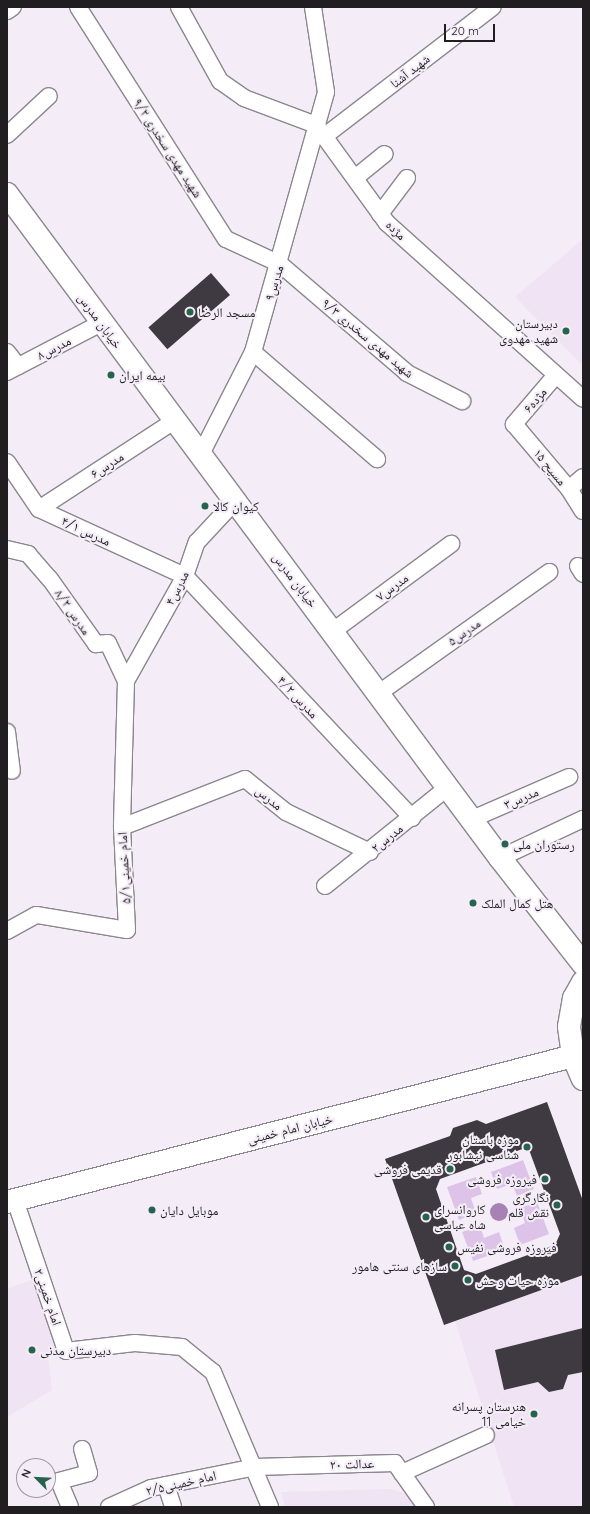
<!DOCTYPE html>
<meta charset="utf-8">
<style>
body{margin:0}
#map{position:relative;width:590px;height:1514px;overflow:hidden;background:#f4edf7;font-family:Quicksand,"Noto Naskh Arabic",sans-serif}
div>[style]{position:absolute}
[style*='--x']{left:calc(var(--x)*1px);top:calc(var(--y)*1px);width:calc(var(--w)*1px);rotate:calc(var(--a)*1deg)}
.built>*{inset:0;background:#efe3f4}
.green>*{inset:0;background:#dec3e8}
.water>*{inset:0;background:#a683b4}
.round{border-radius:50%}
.building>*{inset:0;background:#3f3941;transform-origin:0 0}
.roads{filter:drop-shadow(1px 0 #8c868f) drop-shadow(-1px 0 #8c868f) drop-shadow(0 1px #8c868f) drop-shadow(0 -1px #8c868f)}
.minor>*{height:16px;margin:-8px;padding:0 8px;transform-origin:8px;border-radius:8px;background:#fff}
.secondary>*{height:22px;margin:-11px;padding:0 11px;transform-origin:11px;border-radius:11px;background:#fff}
.primary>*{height:22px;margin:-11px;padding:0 11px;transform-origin:11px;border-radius:11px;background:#fff}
.dots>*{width:11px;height:11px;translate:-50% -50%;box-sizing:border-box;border:2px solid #f4edf7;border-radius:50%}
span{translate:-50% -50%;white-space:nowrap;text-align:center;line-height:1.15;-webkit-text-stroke:4px #f4edf7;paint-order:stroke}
.street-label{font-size:13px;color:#211e22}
.poi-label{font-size:13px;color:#211e22}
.left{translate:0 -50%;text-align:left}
.right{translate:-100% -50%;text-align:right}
.frame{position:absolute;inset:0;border:8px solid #211e22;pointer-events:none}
.north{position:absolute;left:16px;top:1458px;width:40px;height:40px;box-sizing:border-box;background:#f4edf7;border:1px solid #a09aa2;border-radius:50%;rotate:294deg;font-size:11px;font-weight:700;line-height:16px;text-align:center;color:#211e22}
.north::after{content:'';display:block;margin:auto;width:14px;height:18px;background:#27624d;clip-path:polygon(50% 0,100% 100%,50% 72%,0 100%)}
.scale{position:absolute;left:444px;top:24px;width:51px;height:18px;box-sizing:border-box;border:2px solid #211e22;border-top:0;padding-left:5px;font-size:12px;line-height:14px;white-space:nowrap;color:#211e22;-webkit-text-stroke:3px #f4edf7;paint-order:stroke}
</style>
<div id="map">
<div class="built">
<div style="clip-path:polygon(583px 239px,583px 366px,515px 297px)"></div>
<div style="clip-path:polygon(583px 1275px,583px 1507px,514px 1507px,455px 1321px)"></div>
<div style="clip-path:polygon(32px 1280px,60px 1345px,55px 1354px,48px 1357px,52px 1390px,7px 1417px,7px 1289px)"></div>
<div style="clip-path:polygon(391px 1489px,409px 1495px,416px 1507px,285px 1507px,281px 1492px)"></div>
</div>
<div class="green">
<div style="clip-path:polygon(523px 1160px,534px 1189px,517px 1196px,512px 1184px,497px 1189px,491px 1172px)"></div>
<div style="clip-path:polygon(476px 1177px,482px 1194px,471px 1198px,476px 1213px,459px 1220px,447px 1187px)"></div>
<div style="clip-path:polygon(537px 1202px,549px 1234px,520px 1245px,514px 1228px,525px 1223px,520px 1208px)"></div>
<div style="clip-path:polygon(480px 1226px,484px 1238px,499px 1232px,505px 1250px,473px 1261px,462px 1232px)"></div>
</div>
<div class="water">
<div class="round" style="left:490px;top:1203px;width:18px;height:18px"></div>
</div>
<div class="building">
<div style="left:211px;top:273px;width:29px;height:83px;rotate:49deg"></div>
<div style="clip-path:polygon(evenodd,547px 1102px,583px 1201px,583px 1275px,444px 1325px,385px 1159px,450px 1136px,453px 1128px,477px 1120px,486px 1124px,547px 1102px,528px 1147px,560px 1234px,555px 1245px,476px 1274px,464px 1270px,436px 1189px,440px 1179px,528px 1147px)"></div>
<div style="clip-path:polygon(583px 1328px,583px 1372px,568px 1375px,563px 1389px,549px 1392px,538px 1382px,504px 1390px,495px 1350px)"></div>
</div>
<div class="roads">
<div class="minor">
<div style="--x:78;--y:7;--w:275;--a:57.5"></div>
<div style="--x:226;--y:239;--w:60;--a:24.8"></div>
<div style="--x:280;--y:264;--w:167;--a:40.6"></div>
<div style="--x:407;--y:373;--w:62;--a:27"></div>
<div style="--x:179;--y:7;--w:85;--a:61"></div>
<div style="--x:220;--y:81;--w:29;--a:35"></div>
<div style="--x:244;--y:98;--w:77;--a:20.6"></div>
<div style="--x:316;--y:125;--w:121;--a:54.1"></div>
<div style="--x:387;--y:223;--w:263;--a:41.9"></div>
<div style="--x:7;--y:11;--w:7;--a:-34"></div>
<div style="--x:7;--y:135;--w:57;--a:-42.9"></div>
<div style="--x:326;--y:135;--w:210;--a:-37.5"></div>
<div style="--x:355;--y:178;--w:38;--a:-39"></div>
<div style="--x:380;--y:214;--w:45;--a:-53.1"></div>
<div style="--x:7;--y:352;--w:18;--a:52"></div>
<div style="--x:253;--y:352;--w:164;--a:40.8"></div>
<div style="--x:7;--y:372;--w:106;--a:-27.5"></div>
<div style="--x:556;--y:375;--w:65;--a:130.6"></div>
<div style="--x:514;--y:424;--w:85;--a:49.8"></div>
<div style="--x:569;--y:489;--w:26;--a:58"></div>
<div style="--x:200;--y:456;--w:117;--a:-63"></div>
<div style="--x:253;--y:352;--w:270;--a:-74.3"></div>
<div style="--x:326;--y:92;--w:86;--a:-98.7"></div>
<div style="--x:7;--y:462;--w:57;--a:55.8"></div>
<div style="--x:39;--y:509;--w:161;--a:24.7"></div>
<div style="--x:185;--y:576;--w:332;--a:46.8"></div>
<div style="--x:569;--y:489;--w:18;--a:-41"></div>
<div style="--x:39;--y:509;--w:161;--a:-33.1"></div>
<div style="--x:7;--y:549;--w:22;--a:13"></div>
<div style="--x:28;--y:554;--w:33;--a:49"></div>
<div style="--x:50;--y:579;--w:80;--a:54.7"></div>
<div style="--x:96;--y:644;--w:12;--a:-5"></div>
<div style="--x:108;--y:643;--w:42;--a:64.7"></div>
<div style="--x:126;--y:681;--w:146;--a:91.6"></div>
<div style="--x:122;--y:827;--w:103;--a:87.2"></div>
<div style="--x:127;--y:930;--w:92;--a:-170.6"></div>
<div style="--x:36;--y:915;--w:33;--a:151"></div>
<div style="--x:578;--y:566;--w:9;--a:58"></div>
<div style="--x:333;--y:631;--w:147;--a:-36.4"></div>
<div style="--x:126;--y:681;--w:120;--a:-60.7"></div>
<div style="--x:185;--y:576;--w:36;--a:-71"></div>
<div style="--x:197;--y:542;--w:57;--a:-47.1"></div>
<div style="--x:379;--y:693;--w:209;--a:-35.4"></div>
<div style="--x:7;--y:732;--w:39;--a:83"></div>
<div style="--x:472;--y:819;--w:106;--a:-23.4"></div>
<div style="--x:122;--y:827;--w:132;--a:-21.3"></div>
<div style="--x:245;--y:779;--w:53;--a:38.8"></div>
<div style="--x:286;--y:812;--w:93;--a:25.5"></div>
<div style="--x:500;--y:858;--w:92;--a:-25.2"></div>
<div style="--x:325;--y:886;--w:156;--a:-38.8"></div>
<div style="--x:15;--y:1200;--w:159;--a:71.3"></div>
<div style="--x:66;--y:1351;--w:69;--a:-6.6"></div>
<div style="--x:135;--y:1343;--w:47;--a:4.9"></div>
<div style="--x:182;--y:1347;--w:40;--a:39"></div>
<div style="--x:213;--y:1372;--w:147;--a:67.1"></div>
<div style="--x:402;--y:1473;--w:92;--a:-24.3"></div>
<div style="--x:166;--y:1485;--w:23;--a:72"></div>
<div style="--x:70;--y:1507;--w:28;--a:-113"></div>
<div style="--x:59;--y:1481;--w:31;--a:-15"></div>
<div style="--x:89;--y:1473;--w:25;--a:-106"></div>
<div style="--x:109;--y:1507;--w:46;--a:-24.3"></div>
<div style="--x:151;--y:1488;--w:106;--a:-11.4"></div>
<div style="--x:255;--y:1467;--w:140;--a:-1.6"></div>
<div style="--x:395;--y:1463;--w:54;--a:54.8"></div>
</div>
<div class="secondary">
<div style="--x:7;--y:194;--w:827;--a:53.41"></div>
<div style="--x:500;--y:858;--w:135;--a:51.9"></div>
</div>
<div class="primary">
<div style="--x:583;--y:982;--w:18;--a:119"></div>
<div style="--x:574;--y:998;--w:29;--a:100"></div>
<div style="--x:569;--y:1027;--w:29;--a:82"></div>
<div style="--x:573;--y:1056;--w:25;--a:67"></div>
<div style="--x:7;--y:1202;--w:585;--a:-14.46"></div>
</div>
</div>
<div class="dots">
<div style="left:190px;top:312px;background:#27624d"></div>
<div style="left:566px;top:331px;background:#27624d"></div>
<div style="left:111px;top:375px;background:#27624d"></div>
<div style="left:205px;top:506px;background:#27624d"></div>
<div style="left:505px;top:844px;background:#27624d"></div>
<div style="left:473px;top:903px;background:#27624d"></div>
<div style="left:527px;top:1147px;background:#27624d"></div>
<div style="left:450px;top:1169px;background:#27624d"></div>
<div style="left:545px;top:1179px;background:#27624d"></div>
<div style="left:557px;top:1205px;background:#27624d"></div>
<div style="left:152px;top:1210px;background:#27624d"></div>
<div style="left:426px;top:1217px;background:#27624d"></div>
<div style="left:449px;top:1247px;background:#27624d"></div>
<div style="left:455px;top:1266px;background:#27624d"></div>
<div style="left:468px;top:1280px;background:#27624d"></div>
<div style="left:32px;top:1350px;background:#27624d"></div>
<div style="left:534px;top:1414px;background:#27624d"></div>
</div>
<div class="street-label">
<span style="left:410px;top:71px;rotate:-38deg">شهبد آشنا</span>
<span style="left:168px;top:148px;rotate:57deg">شهید مهدی سخدری ۹/۲</span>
<span style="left:396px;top:230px;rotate:44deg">مژده</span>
<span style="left:274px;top:283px;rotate:-73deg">مدرس۹</span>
<span style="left:100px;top:321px;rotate:54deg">خیابان مدرس</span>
<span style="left:368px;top:338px;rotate:40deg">شهید مهدی سخدری ۹/۳</span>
<span style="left:54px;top:348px;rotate:-27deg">مدرس۸</span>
<span style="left:535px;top:400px;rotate:-49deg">مژده۶</span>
<span style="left:107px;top:465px;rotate:-33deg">مدرس۶</span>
<span style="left:550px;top:467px;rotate:50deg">مسیح ۱۵</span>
<span style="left:86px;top:531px;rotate:25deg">مدرس ۴/۱</span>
<span style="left:295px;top:580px;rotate:53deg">خیابان مدرس</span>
<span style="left:392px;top:587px;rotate:-36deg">مدرس۷</span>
<span style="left:177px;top:588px;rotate:-63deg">مدرس۴</span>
<span style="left:73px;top:612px;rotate:55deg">مدرس ۸/۲</span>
<span style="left:464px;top:632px;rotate:-35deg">مدرس۵</span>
<span style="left:298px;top:697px;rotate:47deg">مدرس ۴/۲</span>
<span style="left:269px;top:798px;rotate:39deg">مدرس</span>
<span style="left:521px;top:798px;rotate:-23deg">مدرس۳</span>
<span style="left:387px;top:838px;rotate:-39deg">مدرس۲</span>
<span style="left:124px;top:868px;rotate:-93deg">امام خمینی۵/۱</span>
<span style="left:290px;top:1129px;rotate:-14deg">خیابان امام خمینی</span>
<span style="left:48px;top:1297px;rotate:71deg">امام خمینی۲</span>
<span style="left:352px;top:1464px;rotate:-2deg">عدالت ۲۰</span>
<span style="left:181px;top:1483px;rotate:-13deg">امام خمینی۲/۵</span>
</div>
<div class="poi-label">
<span class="left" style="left:198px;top:312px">مسجد الرضا</span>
<span class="right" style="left:558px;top:331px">دبیرستان<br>شهید مهدوی</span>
<span class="left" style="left:119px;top:375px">بیمه ایران</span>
<span class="left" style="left:213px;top:506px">کیوان کالا</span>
<span class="left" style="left:513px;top:844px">رستوران ملی</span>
<span class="left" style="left:481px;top:903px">هتل کمال الملک</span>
<span class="right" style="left:519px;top:1147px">موزه باستان<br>شناسی نیشابور</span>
<span class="right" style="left:442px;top:1169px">قدیمی فروشی</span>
<span class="right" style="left:537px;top:1179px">فیروزه فروشی</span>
<span class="right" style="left:549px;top:1205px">نگارگری<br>نقش قلم</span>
<span class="left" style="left:160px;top:1210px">موبایل دایان</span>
<span class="left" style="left:434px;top:1217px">کاروانسرای<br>شاه عباسی</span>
<span class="left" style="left:457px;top:1247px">فیروزه فروشی نفیس</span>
<span class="right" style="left:447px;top:1266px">سازهای سنتی هامور</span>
<span class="left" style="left:476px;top:1280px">موزه حیات وحش</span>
<span class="left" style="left:40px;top:1350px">دبیرستان مدنی</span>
<span class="right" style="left:526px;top:1414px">هنرستان پسرانه<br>خیامی 11</span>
</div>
<div class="frame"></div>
<div class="north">N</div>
<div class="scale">20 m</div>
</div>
